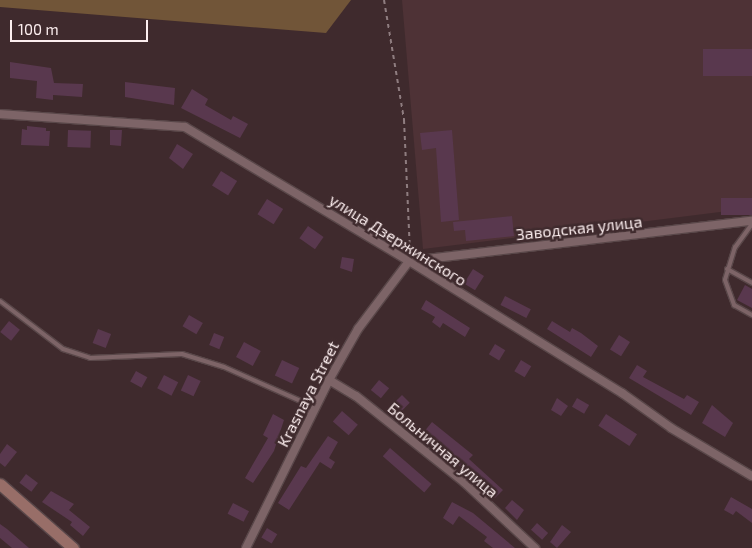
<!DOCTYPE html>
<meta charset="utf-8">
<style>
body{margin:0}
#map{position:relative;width:752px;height:548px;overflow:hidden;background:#3f2a2d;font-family:"Exo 2",sans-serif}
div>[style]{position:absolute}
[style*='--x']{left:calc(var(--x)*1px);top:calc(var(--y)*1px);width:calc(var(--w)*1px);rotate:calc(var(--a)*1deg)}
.built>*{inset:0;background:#4e3236}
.forest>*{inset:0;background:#715538}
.building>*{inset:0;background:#59384e;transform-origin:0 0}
.path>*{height:2px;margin-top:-1px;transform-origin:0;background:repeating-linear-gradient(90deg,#8f7d80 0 4px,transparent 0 8px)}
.roads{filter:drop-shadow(1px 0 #594749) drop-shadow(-1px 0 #594749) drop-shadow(0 1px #594749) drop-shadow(0 -1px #594749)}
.lane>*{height:4px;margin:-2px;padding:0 2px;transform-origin:2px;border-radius:2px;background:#7d6467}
.street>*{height:8px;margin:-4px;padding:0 4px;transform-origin:4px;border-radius:4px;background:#7d6467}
.secondary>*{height:11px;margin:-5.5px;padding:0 5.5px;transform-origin:5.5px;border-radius:5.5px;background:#986e68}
span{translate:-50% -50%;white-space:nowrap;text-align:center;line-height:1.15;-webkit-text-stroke:5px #3f2a2d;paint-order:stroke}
.street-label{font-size:16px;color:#fceeef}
.scale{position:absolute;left:10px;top:20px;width:138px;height:22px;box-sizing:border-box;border:2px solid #fceeef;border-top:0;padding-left:6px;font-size:15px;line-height:18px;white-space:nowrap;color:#fceeef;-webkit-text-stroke:4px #3f2a2d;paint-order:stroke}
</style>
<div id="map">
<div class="built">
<div style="clip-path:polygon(402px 0,752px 0,752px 208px,423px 249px)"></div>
</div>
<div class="forest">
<div style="clip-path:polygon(0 0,351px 0,326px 33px,0 7px)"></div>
</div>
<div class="building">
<div style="left:752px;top:49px;width:27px;height:49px;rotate:90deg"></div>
<div style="clip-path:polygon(10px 62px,51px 68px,54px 83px,83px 84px,82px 97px,53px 95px,53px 100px,36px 98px,37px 81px,10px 78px)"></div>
<div style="clip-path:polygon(125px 82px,175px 88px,174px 105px,125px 97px)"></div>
<div style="clip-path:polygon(192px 89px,208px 99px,205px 105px,231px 120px,233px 116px,248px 124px,240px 138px,181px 108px)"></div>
<div style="clip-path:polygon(27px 126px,46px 128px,46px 131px,50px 131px,49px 146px,21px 145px,22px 129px,27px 130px)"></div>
<div style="left:68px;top:130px;width:23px;height:17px;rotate:2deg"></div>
<div style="clip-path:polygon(110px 130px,122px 130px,121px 146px,110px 145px)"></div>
<div style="clip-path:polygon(452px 130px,459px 220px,441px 222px,436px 148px,422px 150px,420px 133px)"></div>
<div style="clip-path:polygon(177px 144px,193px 154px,183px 169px,169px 158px)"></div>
<div style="left:221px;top:171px;width:19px;height:17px;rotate:32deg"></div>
<div style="left:752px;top:198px;width:17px;height:31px;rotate:90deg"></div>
<div style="left:267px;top:199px;width:19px;height:18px;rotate:32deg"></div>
<div style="clip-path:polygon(512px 216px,514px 236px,466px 241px,465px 230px,454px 231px,453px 222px)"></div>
<div style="left:308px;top:226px;width:19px;height:15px;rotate:35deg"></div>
<div style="clip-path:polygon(342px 257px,354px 259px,352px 272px,340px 268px)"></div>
<div style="left:473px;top:269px;width:13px;height:17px;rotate:32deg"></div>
<div style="clip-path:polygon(745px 285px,752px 289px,752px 308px,737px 300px)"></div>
<div style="left:505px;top:296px;width:29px;height:10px;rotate:27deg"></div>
<div style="clip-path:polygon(426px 300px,470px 328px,465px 337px,443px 323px,440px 328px,432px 322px,435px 317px,421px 309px)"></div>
<div style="left:189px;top:315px;width:16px;height:13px;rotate:30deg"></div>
<div style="left:9px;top:321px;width:14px;height:14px;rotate:39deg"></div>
<div style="clip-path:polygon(552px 321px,570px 332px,572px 328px,581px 333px,598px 346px,591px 357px,547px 329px)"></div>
<div style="left:98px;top:329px;width:14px;height:15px;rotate:21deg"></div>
<div style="left:214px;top:333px;width:11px;height:13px;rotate:22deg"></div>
<div style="left:619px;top:335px;width:13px;height:17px;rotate:32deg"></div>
<div style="left:244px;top:342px;width:19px;height:17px;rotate:28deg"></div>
<div style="left:495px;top:344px;width:12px;height:12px;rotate:31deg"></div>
<div style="left:282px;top:360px;width:19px;height:17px;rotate:25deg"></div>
<div style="left:521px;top:360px;width:12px;height:13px;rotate:31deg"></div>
<div style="clip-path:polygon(637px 365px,647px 371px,643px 377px,684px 399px,687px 395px,699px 402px,691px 415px,629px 378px)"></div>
<div style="left:136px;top:371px;width:13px;height:12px;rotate:29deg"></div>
<div style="left:164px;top:375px;width:16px;height:15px;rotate:27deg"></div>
<div style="left:188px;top:375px;width:14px;height:17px;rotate:25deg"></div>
<div style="left:379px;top:380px;width:13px;height:13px;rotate:39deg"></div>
<div style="left:402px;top:395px;width:11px;height:15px;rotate:45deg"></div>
<div style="clip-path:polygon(557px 398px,568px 406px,561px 416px,551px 410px)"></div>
<div style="left:577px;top:398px;width:14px;height:10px;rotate:30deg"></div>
<div style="clip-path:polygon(712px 405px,733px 423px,725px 437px,702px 423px)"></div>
<div style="left:342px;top:411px;width:21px;height:14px;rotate:41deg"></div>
<div style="clip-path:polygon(273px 414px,284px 420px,274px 451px,253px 483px,245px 478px,268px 438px,263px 435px)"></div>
<div style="left:606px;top:414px;width:37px;height:14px;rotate:33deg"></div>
<div style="clip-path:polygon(432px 422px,473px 455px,469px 459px,503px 490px,495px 498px,423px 433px)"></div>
<div style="clip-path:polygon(328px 436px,338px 442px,329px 458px,335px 462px,331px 469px,320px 462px,289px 510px,278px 503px,301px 466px,306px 468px)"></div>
<div style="clip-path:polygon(7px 444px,17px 452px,5px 467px,0 463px,0 454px)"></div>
<div style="left:390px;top:448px;width:55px;height:11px;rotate:41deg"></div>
<div style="left:26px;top:474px;width:15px;height:11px;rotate:37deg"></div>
<div style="clip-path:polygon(51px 491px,74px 504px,69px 510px,90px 527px,83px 536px,70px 525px,72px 522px,42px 502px)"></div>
<div style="clip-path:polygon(731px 497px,752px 509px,752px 523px,736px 511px,733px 515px,724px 510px)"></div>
<div style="clip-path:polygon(512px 500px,524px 510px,517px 520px,505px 508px)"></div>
<div style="clip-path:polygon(452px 502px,473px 513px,515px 548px,493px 548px,484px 541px,487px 537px,459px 516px,453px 525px,443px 518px)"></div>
<div style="left:233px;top:503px;width:18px;height:12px;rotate:27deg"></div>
<div style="left:537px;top:523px;width:15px;height:9px;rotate:42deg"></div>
<div style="clip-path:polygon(0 524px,7px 529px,29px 548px,12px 548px,0 538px)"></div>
<div style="clip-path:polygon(562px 525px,571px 532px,557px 548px,550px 542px)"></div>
<div style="left:267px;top:528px;width:12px;height:11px;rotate:31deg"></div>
</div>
<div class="path">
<div style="--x:384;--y:0;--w:122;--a:80.5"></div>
<div style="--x:404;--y:120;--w:133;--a:87.4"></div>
</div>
<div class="roads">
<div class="lane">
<div style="--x:752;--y:224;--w:29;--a:126"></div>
<div style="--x:735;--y:247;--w:34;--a:107"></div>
<div style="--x:725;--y:280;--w:27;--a:70"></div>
<div style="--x:734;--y:305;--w:21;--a:29"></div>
<div style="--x:727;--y:269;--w:29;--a:29"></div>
<div style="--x:0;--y:301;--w:79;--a:37.3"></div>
<div style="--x:63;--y:349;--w:28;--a:18"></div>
<div style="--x:90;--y:358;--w:92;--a:-2.5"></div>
<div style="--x:182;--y:354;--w:44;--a:17.2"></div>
<div style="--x:224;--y:367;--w:86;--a:23.9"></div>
<div style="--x:303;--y:402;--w:15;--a:62"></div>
<div style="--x:303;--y:402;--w:17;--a:-21"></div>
</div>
<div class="street">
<div style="--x:0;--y:114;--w:185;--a:4"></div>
<div style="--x:185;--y:127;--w:261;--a:30.9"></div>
<div style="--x:409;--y:261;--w:251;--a:31.8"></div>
<div style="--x:622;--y:393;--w:60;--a:35.5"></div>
<div style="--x:671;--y:428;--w:94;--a:30.7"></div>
<div style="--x:329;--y:380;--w:31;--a:31"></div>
<div style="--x:356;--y:396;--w:139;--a:38.6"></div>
<div style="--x:465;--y:483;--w:96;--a:42.9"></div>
<div style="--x:246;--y:548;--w:187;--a:-63.7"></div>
<div style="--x:329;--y:380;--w:59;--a:-60.4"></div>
<div style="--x:358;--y:329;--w:85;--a:-53.1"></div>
<div style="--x:409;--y:261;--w:345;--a:-6.7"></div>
</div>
<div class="secondary">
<div style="--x:0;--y:484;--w:97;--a:41.2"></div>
</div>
</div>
<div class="street-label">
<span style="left:579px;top:228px;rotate:-6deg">Заводская улица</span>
<span style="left:398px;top:240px;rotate:32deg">улица Дзержинского</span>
<span style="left:308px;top:394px;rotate:-63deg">Krasnaya Street</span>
<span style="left:443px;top:450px;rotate:40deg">Больничная улица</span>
</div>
<div class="scale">100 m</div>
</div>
